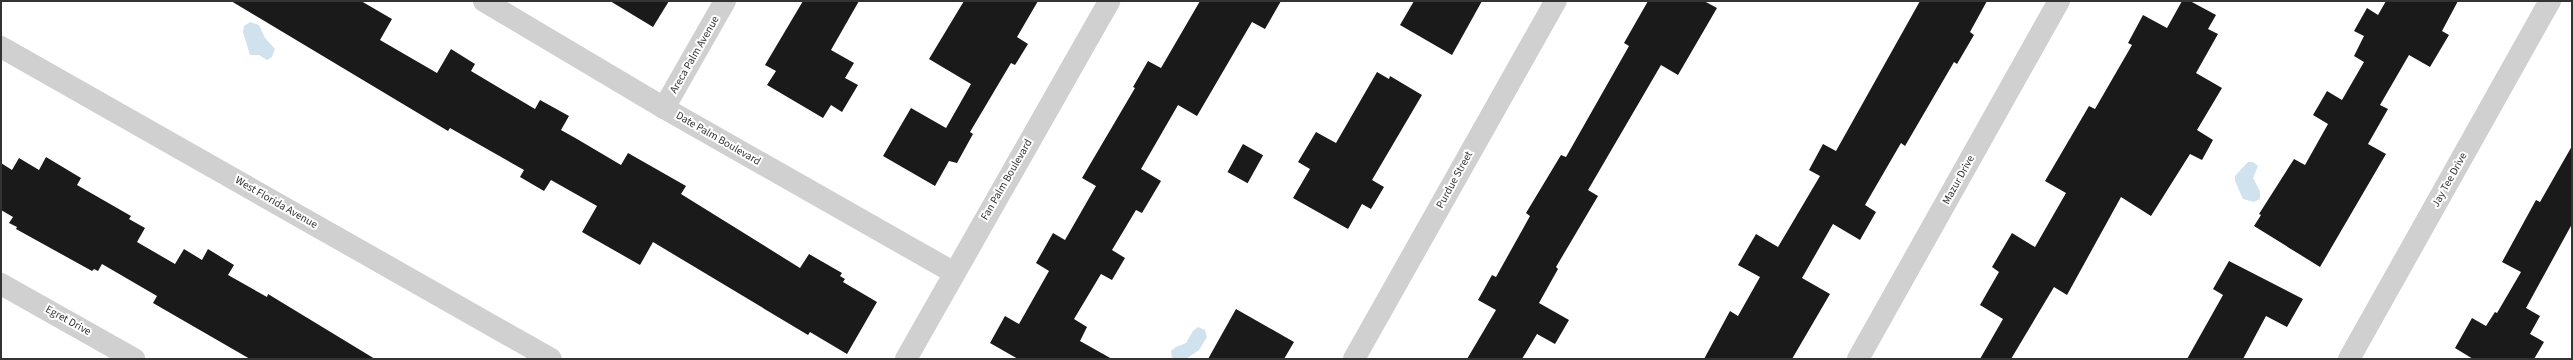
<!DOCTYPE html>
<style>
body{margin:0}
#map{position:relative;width:2573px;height:360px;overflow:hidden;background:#fff;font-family:"Source Sans 3",sans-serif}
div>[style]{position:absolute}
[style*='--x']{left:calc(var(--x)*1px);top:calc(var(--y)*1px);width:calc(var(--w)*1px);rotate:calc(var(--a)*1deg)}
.water>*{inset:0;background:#cfe2ee}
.building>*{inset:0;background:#1a1a1a;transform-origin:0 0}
.minor>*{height:22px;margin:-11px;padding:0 11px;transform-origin:11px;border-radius:11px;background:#d0d0d0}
.tertiary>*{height:22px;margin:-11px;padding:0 11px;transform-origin:11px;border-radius:11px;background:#d0d0d0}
span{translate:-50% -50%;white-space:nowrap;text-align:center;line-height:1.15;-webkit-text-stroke:4px #fff;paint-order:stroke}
.street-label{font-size:11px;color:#333}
.frame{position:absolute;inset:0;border:2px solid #333;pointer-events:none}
</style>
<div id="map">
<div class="water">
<div style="clip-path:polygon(250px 22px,259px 25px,265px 38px,275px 49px,272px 57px,267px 60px,259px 55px,250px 55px,243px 32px,244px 26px)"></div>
<div style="clip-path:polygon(2248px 162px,2253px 162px,2258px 166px,2253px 178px,2260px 191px,2260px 199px,2254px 202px,2243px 199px,2235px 181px,2235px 176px)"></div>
<div style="clip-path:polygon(1198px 327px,1205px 330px,1207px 337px,1199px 350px,1186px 359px,1172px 359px,1171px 351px,1176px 347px,1186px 343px,1193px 331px)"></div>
</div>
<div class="building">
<div style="clip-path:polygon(231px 1px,361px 1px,392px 19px,380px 40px,437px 73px,451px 49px,475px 64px,471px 71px,535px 109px,540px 100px,569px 116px,561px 130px,577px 139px,621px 165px,628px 153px,686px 186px,681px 194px,800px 268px,809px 254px,842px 273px,840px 276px,845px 279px,843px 282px,877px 302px,847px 354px,810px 332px,808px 335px,653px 242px,640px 265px,582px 232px,597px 206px,551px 180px,544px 191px,520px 177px,524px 170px,450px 128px,448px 131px)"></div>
<div style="clip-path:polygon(610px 1px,669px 1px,653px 27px)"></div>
<div style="clip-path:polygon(803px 1px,859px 1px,831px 50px,854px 63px,845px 78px,858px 85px,842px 112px,831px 105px,823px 118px,767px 85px,776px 71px,765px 65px)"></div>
<div style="clip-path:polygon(964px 1px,1038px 1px,1017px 37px,1028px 44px,1015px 65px,1011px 63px,970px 132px,973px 134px,957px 163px,949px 161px,935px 186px,883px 156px,911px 108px,946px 128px,971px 84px,929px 59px)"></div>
<div style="clip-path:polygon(1200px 1px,1281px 1px,1265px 29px,1252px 22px,1197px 116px,1178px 105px,1141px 169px,1161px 181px,1142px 213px,1136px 210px,1112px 250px,1125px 258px,1112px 280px,1101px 274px,1074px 319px,1087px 327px,1080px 341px,1112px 359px,1018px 359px,990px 343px,1005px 316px,1019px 324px,1049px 271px,1036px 263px,1053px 233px,1065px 240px,1096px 186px,1082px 178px,1135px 88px,1133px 87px,1148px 61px,1161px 68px)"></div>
<div style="clip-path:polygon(1414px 1px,1482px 1px,1452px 55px,1400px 25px)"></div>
<div style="clip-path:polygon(1648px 1px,1704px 1px,1717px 8px,1678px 75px,1661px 65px,1588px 190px,1598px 196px,1556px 267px,1558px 269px,1539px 303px,1569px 320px,1555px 344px,1537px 334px,1522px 359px,1467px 359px,1496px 310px,1478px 300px,1492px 275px,1496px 277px,1530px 216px,1526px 213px,1561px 155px,1566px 157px,1629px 46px,1624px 43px)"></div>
<div style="clip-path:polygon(1920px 1px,1987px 1px,1970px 32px,1974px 35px,1957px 64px,1954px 62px,1905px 146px,1901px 143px,1865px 205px,1876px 212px,1860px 240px,1833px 224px,1802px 278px,1830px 294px,1792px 359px,1704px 359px,1730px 311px,1738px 316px,1760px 277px,1738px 265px,1756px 234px,1778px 247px,1820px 176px,1809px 170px,1823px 144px,1836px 151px)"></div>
<div style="clip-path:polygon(2182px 1px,2190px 1px,2216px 15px,2208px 29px,2218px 34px,2196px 73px,2222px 88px,2197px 130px,2213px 140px,2202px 160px,2190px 154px,2151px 216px,2121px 197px,2067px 295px,2054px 287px,2011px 359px,1980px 359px,2003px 319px,1980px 305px,1999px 272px,1992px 267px,2012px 233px,2035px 247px,2066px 193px,2045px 181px,2089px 106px,2095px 109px,2132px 45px,2128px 43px,2143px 15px,2167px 28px)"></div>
<div style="clip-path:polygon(2386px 1px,2458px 1px,2442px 31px,2449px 35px,2430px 67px,2409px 55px,2380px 105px,2388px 109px,2368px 144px,2386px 154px,2320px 267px,2254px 226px,2261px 215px,2259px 214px,2294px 159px,2305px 165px,2328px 124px,2313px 115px,2327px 91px,2342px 100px,2364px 62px,2354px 56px,2364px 36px,2354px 31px,2367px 8px,2378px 15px)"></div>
<div style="clip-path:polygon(1377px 72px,1389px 79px,1390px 76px,1422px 95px,1372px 180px,1384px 187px,1371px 209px,1362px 204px,1348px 229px,1293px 198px,1310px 169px,1298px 162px,1316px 132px,1336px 143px)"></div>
<div style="left:1243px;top:144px;width:23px;height:32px;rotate:29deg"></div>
<div style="clip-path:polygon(2572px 146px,2572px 224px,2526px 308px,2540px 316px,2530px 334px,2544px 342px,2534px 359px,2473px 359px,2455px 348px,2472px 318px,2486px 326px,2495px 312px,2497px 313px,2521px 272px,2502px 262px,2536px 200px,2540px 202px)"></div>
<div style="clip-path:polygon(46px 157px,81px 178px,77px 185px,131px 216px,129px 219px,145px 228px,137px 242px,175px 264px,184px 249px,202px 260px,208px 249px,234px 265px,228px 275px,267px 297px,268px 294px,375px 359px,250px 359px,153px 303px,157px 296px,102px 264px,98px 271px,94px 269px,92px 271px,16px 229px,17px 227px,9px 223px,13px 217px,1px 210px,1px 163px,12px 170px,19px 158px,39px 170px)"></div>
<div style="clip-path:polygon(2229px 261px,2303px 299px,2287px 327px,2266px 316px,2243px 359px,2187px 359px,2223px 295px,2213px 289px)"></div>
<div style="clip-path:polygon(1236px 309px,1294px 342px,1284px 359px,1208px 359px)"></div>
</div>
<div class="minor">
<div style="--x:484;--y:1;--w:209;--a:30.7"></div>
<div style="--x:664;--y:108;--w:334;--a:29.6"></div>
<div style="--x:664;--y:108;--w:123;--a:-60.3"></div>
<div style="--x:1;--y:284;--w:153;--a:29.4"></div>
<div style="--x:906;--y:359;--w:412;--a:-60.4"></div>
<div style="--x:1354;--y:359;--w:411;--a:-60.6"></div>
<div style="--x:1858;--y:359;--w:411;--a:-60.7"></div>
<div style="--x:2349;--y:359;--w:411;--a:-60.7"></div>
</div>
<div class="tertiary">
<div style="--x:1;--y:47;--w:632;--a:29.57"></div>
</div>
<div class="street-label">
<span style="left:695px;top:55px;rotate:-60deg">Areca Palm Avenue</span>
<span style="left:718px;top:139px;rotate:30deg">Date Palm Boulevard</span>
<span style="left:1007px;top:180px;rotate:-60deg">Fan Palm Boulevard</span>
<span style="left:1455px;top:180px;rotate:-61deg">Purdue Street</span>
<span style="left:1959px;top:180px;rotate:-61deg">Mazur Drive</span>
<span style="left:2450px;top:180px;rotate:-61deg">Jay Tee Drive</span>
<span style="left:276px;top:203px;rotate:30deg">West Florida Avenue</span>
<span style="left:68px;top:321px;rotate:29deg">Egret Drive</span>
</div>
<div class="frame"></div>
</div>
